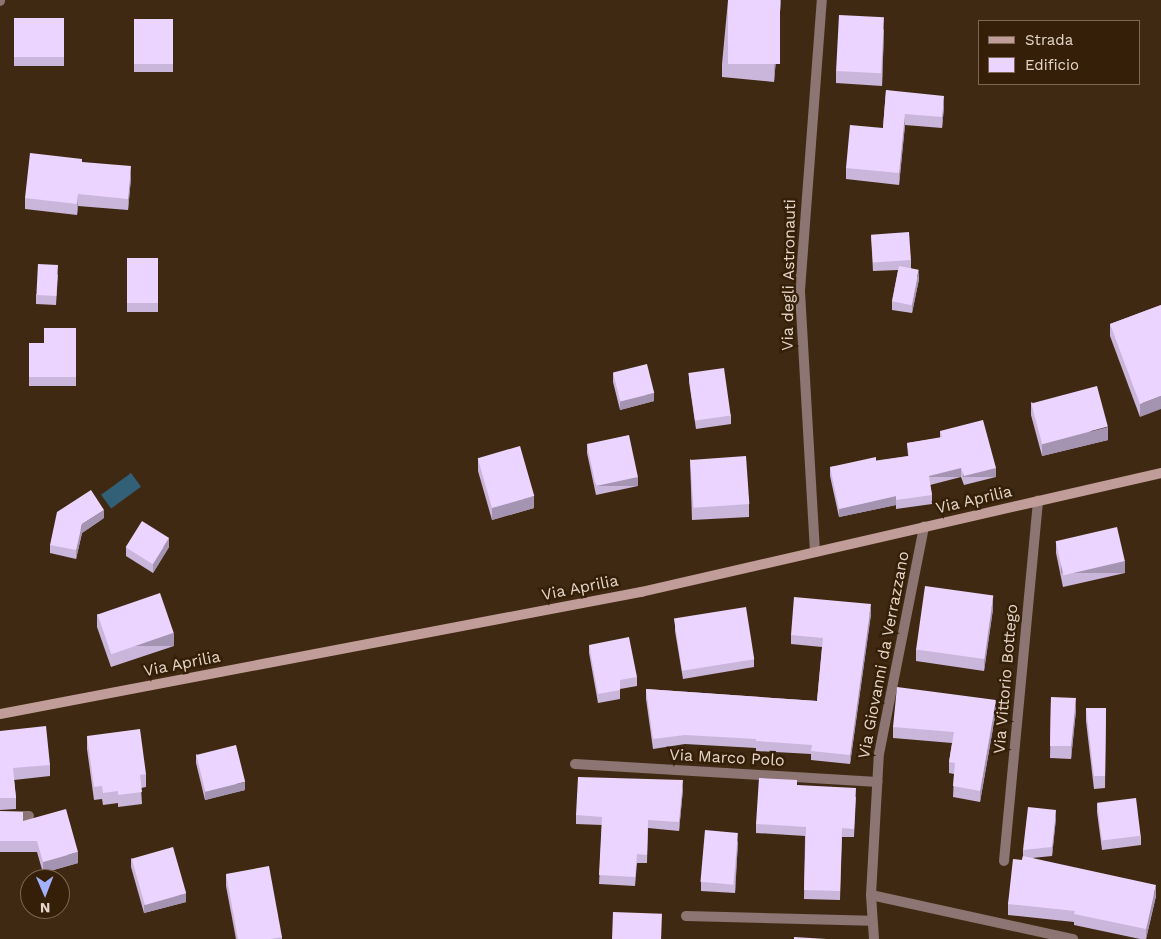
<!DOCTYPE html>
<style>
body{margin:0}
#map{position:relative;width:1161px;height:939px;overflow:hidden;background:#402912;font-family:"Work Sans",sans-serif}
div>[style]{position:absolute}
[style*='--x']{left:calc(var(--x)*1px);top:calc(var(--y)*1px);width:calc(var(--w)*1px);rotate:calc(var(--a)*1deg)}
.water>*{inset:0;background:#316077;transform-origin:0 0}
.street>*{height:10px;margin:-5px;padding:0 5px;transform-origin:5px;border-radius:5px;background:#8c7573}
.secondary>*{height:10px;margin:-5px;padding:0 5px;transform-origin:5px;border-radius:5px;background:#c19d99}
.wall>*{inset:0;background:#cab6db;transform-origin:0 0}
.shaded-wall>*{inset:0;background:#a494b2;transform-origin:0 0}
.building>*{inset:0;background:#ebd4ff;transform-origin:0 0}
span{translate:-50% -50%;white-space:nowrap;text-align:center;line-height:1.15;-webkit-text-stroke:5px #351f08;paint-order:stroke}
.street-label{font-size:16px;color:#e6d6c9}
.legend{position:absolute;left:978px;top:20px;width:162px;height:65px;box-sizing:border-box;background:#351f08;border:1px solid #7c6855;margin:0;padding:6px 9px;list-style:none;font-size:15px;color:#e6d6c9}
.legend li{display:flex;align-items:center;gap:10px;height:25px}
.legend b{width:25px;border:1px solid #7c6855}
.north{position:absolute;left:20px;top:869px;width:50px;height:50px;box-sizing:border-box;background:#351f08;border:1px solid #7c6855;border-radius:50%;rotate:179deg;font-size:14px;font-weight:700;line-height:20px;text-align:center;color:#e6d6c9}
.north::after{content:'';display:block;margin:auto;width:18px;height:22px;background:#a3b2fd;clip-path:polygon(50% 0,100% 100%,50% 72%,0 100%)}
</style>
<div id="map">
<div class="water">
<div style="left:131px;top:473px;width:17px;height:37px;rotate:54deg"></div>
</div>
<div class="street">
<div style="--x:0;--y:1;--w:1;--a:-90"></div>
<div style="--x:815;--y:552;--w:262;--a:-93.3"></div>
<div style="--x:800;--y:290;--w:291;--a:-85.7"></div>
<div style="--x:575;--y:764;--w:303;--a:3.4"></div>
<div style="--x:0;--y:816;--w:29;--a:0"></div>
<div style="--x:1004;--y:861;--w:362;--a:-84.6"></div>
<div style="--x:871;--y:895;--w:207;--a:12.3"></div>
<div style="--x:686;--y:916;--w:185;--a:1.5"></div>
<div style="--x:874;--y:939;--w:44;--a:-93.9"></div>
<div style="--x:871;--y:895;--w:141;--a:-86.8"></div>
<div style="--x:879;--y:754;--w:232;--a:-78.8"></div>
</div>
<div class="secondary">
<div style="--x:0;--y:714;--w:653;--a:-10.78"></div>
<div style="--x:641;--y:592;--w:533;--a:-12.89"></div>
</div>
<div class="wall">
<div style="clip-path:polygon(728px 0,781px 0,774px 82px,722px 77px,722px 64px)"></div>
<div style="left:14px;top:18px;width:50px;height:48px"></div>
<div style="left:134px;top:19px;width:39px;height:53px"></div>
<div style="clip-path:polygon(884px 29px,882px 86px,836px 83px,836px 71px)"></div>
<div style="clip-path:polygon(886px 90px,944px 107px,942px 128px,905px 125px,899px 185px,846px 179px,846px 168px,883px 128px)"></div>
<div style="clip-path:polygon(82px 162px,131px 178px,128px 210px,78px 206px,77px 215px,25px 209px,25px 198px)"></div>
<div style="clip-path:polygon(871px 235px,911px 260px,911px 268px,919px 279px,912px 313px,892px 310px,892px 301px,898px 270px,873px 271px)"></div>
<div style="left:127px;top:258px;width:31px;height:54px"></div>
<div style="clip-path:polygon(58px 274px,56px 305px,36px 304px,36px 295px)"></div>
<div style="clip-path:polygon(1161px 305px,1140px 417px,1110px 336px,1110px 324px)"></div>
<div style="clip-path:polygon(76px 328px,76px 386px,29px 386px,29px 343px,44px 343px)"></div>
<div style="clip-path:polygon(613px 373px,654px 401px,620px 410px,613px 382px)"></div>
<div style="clip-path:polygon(689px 374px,731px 415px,731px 424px,696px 429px,689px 382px)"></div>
<div style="clip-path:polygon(1031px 402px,1108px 440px,1042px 456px,1031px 415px)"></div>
<div style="clip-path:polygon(940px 431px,996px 477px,964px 485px,961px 477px,930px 485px,932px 495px,932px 504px,896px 509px,896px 505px,839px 517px,830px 476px,830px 467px,908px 456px,907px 443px,940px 438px)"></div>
<div style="clip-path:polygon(587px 445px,638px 486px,596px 495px,587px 453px)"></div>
<div style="clip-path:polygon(478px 458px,534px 508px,492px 520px,478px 471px)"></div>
<div style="clip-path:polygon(690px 459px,749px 504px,749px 517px,692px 520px)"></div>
<div style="clip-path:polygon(104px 518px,82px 533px,76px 559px,50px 553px,50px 545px)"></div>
<div style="clip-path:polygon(1056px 541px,1125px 573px,1063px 587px,1056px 553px)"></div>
<div style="clip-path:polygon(169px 547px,153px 573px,126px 556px,126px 548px)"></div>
<div style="clip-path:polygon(993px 609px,984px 671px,916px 661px,916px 649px)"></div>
<div style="clip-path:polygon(97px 614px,174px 646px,111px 667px,97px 627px)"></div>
<div style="clip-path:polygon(871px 614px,850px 764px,811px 760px,811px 754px,756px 751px,756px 748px,685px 744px,653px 749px,646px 699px,646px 689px,817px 701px,822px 647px,791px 644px,791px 635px)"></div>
<div style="clip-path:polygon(675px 622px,754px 659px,754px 667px,683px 679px,675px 631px)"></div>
<div style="clip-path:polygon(589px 645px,637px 677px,637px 686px,620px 689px,620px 699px,598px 703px,589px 653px)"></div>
<div style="clip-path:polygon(1051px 697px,1076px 710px,1071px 759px,1050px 758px)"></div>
<div style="clip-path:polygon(1086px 708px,1106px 708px,1105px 788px,1094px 789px,1086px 721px)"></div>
<div style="clip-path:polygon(996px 711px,980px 802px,953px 797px,954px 774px,949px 773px,949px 762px,952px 743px,893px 738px,893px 727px)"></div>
<div style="clip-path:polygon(0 731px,50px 765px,50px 776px,14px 780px,16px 798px,16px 809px,0 810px)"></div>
<div style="clip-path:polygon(87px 736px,146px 774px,146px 787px,141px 788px,142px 804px,118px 807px,118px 803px,103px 805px,102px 799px,94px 800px,87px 749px)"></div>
<div style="clip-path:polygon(196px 754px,245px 790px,205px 800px,196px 763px)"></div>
<div style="clip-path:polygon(797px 785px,856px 797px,854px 837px,842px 837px,840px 900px,804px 899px,805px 836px,756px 833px,756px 824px)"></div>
<div style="clip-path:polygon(683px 789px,679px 831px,648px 828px,647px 863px,637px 863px,635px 886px,599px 884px,602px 825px,576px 824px,576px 815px)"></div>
<div style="clip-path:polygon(1097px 803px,1141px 836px,1141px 845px,1102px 850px,1097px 812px)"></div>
<div style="clip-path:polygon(0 811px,23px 821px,78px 863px,43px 873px,37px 852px,0 852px)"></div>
<div style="clip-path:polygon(1056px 818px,1052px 856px,1032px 858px,1156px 896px,1146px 939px,1140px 939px,1074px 925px,1074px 922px,1008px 915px,1008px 904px,1023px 856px,1023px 850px)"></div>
<div style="clip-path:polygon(738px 841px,735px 893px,701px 891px,701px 882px)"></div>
<div style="clip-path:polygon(131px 858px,186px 902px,144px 913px,131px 867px)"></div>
<div style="clip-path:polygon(226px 874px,282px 937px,282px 939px,236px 939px,226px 886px)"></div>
</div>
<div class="shaded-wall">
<div style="clip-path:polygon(780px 0,781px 0,774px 82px,774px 69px)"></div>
<div style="clip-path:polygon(884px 17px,884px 29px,882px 86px,882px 73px)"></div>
<div style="clip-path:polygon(944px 96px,944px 107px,942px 128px,942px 117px)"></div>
<div style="clip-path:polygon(905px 114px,905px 125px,899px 185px,899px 173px)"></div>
<div style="clip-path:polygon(131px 166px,131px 178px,128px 210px,128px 199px)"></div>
<div style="clip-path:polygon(78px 194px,78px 206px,77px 215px,77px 204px)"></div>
<div style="clip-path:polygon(919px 270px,919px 279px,912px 313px,912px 305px)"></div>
<div style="clip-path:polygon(654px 393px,654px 401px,620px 410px,620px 401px)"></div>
<div style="clip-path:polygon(1161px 396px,1161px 409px,1140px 417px,1140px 404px)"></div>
<div style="clip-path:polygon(1108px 427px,1108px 440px,1042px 456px,1042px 444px)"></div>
<div style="left:961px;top:468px;width:9px;height:33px;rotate:90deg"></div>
<div style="left:996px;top:468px;width:9px;height:33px;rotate:90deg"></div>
<div style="left:638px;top:477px;width:9px;height:43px;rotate:90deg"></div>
<div style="clip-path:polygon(534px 496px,534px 508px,492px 520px,492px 507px)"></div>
<div style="clip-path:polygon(896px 496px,896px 505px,839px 517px,839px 509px)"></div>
<div style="clip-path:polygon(104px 510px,104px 518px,82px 533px,76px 559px,76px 550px,82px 524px)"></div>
<div style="clip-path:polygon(169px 538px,169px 547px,153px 573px,153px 564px)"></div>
<div style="left:1125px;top:561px;width:12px;height:64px;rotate:90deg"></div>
<div style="clip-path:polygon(993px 596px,993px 609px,984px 671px,984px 658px)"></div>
<div style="clip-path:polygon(871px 604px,871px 614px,850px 764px,850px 755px)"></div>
<div style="left:174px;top:633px;width:13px;height:66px;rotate:90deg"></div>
<div style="clip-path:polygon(1076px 698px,1076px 710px,1071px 759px,1071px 746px)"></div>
<div style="clip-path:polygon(996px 700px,996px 711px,980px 802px,980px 791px)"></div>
<div style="clip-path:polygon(683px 780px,683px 789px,679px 831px,679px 822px)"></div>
<div style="clip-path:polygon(245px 782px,245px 790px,205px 800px,205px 791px)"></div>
<div style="clip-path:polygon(1056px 810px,1056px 818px,1052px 856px,1052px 847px)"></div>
<div style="clip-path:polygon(738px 833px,738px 841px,735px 893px,735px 884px)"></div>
<div style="clip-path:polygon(78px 852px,78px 863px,43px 873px,43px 862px)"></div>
<div style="clip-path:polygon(1156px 885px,1156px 896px,1146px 939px,1146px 929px)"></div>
<div style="clip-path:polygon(186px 893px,186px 902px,144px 913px,144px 905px)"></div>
</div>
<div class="building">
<div style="left:728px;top:0;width:52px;height:64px"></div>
<div style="left:839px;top:15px;width:45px;height:56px;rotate:3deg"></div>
<div style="left:14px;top:18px;width:50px;height:39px"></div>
<div style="left:134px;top:19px;width:39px;height:45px"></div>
<div style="clip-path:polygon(886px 90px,944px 96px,942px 117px,905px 114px,899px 173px,846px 168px,850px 125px,883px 128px)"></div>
<div style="clip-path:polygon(30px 153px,82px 159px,82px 162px,131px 166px,128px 199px,78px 194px,77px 204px,25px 198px)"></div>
<div style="left:909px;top:232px;width:28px;height:38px;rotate:86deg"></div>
<div style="left:127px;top:258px;width:31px;height:45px"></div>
<div style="left:38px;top:264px;width:20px;height:31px;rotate:3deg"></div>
<div style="left:899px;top:266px;width:20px;height:36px;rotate:11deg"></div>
<div style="clip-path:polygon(1161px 305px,1161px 396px,1140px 404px,1110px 324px)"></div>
<div style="clip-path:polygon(44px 328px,76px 328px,76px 377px,29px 377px,29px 343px,44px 343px)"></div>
<div style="left:647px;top:364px;width:30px;height:35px;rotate:76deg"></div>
<div style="left:724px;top:368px;width:48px;height:36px;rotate:82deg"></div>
<div style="left:1097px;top:386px;width:42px;height:68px;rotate:75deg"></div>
<div style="clip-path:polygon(983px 420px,996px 468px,964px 476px,961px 468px,929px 476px,932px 495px,896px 500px,896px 496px,839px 509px,830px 467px,876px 457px,876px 461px,909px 456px,907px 443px,942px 437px,940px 431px)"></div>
<div style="left:629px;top:435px;width:43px;height:43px;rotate:78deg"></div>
<div style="left:520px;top:446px;width:52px;height:44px;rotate:74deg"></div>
<div style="left:746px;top:456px;width:48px;height:56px;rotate:86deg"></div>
<div style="clip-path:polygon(91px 490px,104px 510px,82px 524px,76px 550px,50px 545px,57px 512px)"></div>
<div style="left:142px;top:521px;width:32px;height:31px;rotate:32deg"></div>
<div style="left:1117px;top:527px;width:35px;height:63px;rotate:77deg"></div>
<div style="left:925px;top:586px;width:69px;height:64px;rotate:8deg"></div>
<div style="left:160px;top:593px;width:42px;height:66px;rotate:71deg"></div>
<div style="clip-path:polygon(794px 597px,871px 604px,850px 755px,811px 751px,812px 745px,756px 741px,756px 739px,685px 735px,653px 739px,646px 689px,817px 701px,823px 638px,791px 635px)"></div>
<div style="left:746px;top:607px;width:53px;height:73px;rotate:81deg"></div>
<div style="clip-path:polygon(629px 637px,637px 677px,620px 680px,620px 690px,598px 694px,589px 645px)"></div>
<div style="clip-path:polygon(897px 687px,996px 700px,980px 791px,953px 786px,955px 763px,949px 762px,954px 732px,893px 727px)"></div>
<div style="clip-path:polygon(1051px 697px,1076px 698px,1071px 746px,1050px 746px)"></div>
<div style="clip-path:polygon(1086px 708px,1106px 708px,1105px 776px,1094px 776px)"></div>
<div style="clip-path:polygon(46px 726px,50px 765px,13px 768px,16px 798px,0 798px,0 731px)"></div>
<div style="clip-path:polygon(140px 729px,146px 774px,140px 775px,142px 792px,118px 795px,118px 791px,103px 793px,102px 786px,94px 787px,87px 736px)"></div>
<div style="left:236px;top:745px;width:38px;height:41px;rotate:76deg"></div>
<div style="clip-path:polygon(578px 777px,683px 780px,679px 822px,648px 820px,647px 855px,637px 854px,635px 877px,599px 875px,602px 817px,576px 815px)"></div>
<div style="clip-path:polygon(759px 778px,797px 780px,797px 785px,856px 788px,854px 829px,842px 828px,840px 891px,804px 890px,806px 827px,756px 824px)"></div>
<div style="left:1136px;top:798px;width:38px;height:39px;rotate:83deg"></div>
<div style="clip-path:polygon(1028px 807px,1056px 810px,1052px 847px,1023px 850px)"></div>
<div style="clip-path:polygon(66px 809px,78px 852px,43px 862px,37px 841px,0 841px,0 811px,23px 812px,23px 821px)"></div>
<div style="left:705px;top:830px;width:33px;height:52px;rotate:5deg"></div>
<div style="left:173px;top:847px;width:48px;height:43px;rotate:74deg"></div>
<div style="clip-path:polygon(1023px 856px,1156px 885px,1146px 929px,1074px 914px,1075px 911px,1008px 904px,1013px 859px,1022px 860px)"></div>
<div style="clip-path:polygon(269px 866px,282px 937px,270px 939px,238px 939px,226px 874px)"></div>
<div style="left:613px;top:912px;width:49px;height:27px;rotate:2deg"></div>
<div style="clip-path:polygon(794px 937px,827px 939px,794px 939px)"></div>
</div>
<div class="street-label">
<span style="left:789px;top:275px;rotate:-89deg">Via degli Astronauti</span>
<span style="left:974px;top:500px;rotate:-13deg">Via Aprilia</span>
<span style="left:580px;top:588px;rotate:-11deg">Via Aprilia</span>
<span style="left:884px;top:655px;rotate:-79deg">Via Giovanni da Verrazzano</span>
<span style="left:182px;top:664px;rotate:-11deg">Via Aprilia</span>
<span style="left:1006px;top:679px;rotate:-85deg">Via Vittorio Bottego</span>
<span style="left:727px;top:758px;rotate:3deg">Via Marco Polo</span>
</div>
<ul class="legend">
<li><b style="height:6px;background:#c19d99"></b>Strada</li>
<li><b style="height:14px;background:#ebd4ff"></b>Edificio</li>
</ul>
<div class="north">N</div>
</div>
